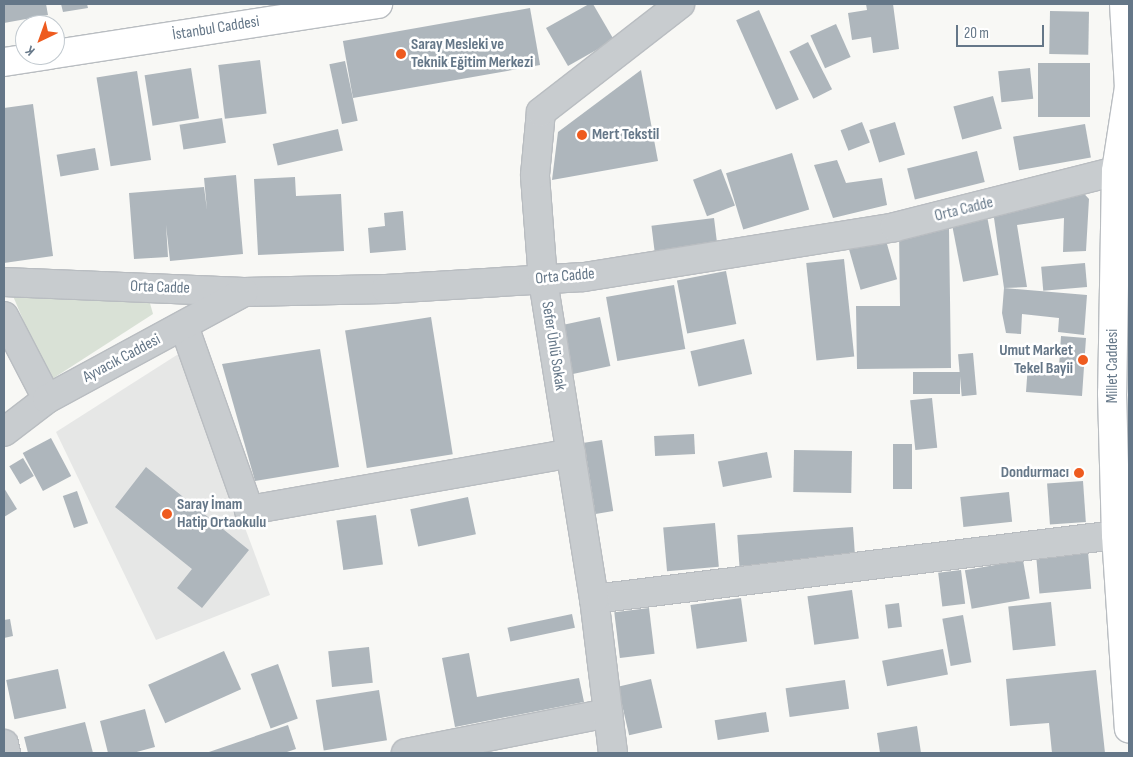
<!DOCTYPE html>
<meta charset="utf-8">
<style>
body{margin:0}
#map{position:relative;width:1133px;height:757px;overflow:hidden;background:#f8f8f5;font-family:"Sofia Sans Condensed",sans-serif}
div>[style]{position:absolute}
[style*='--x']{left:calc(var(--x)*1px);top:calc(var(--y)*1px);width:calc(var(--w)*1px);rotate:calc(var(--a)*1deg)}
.built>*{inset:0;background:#e6e7e6}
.green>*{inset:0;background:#d9e1d6}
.building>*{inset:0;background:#aeb6bc;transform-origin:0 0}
.roads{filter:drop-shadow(1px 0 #b9bdc1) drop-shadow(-1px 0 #b9bdc1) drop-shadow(0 1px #b9bdc1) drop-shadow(0 -1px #b9bdc1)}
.minor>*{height:28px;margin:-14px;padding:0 14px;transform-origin:14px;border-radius:14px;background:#c8cccf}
.major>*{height:28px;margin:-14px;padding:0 14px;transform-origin:14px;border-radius:14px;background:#fff}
.highway>*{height:28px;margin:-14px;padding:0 14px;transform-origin:14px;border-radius:14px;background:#fff}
.dots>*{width:14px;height:14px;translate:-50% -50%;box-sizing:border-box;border:2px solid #fff;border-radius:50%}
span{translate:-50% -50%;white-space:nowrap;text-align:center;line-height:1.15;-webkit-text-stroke:5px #fff;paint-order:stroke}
.street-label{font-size:16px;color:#657788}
.poi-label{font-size:16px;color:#657788;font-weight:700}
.left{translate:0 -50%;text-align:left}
.right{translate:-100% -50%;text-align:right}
.frame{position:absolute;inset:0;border:5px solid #657788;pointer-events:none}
.north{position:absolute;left:15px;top:15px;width:50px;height:50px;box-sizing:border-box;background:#fff;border:1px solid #c1c9cf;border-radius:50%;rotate:222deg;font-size:14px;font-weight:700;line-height:20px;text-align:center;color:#657788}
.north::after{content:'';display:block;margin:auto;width:18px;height:22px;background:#ee5b1f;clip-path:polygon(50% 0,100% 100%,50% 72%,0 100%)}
.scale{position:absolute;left:956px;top:25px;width:88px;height:22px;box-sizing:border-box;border:2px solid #657788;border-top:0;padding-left:6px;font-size:15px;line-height:18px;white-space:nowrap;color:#657788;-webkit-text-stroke:4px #fff;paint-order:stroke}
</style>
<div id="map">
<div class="built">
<div style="clip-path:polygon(180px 353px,270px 595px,156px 640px,56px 432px)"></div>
</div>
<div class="green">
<div style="clip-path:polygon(13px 296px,148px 296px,153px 314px,49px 381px)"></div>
</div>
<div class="building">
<div style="clip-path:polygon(4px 4px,46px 4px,48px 15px,4px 23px)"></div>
<div style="clip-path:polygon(61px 4px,87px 4px,88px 8px,63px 12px)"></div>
<div style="clip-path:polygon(589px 4px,593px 4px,614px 40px,568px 66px,546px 28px)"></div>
<div style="clip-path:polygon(866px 4px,893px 4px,899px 49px,873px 53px,871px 37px,852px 40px,848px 13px,867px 10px)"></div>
<div style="left:530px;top:8px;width:58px;height:190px;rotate:80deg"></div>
<div style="left:759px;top:10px;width:98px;height:25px;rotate:66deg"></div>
<div style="left:1050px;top:11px;width:39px;height:43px;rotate:1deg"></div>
<div style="left:836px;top:24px;width:36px;height:28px;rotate:66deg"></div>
<div style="left:808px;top:42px;width:53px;height:21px;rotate:63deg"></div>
<div style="left:260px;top:60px;width:54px;height:42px;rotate:83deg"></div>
<div style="left:345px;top:61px;width:61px;height:16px;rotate:78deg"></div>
<div style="left:1038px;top:63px;width:52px;height:54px"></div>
<div style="left:191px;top:68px;width:51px;height:47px;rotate:81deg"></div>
<div style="left:1030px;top:68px;width:31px;height:32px;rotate:84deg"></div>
<div style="clip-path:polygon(641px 70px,658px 161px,552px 180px,558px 132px)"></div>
<div style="left:137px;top:71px;width:90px;height:41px;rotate:81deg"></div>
<div style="left:993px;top:96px;width:34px;height:41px;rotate:75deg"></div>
<div style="clip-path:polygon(33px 104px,53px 256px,4px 263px,4px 108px)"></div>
<div style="left:222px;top:118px;width:25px;height:43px;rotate:81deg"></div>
<div style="left:862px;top:122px;width:22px;height:23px;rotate:69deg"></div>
<div style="left:895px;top:122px;width:34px;height:27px;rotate:73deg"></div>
<div style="left:1085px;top:124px;width:34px;height:73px;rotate:80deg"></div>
<div style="left:338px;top:129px;width:22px;height:67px;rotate:77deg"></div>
<div style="left:95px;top:148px;width:22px;height:39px;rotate:80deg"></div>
<div style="left:977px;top:151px;width:32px;height:72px;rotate:76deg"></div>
<div style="left:792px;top:153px;width:59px;height:69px;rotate:73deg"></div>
<div style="clip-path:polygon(837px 160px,846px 183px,882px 178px,887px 205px,833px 218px,814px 165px)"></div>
<div style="left:721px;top:169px;width:39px;height:30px;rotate:69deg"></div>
<div style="clip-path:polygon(236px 175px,243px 254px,170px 261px,166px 225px,168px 257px,134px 259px,129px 193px,204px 187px,207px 210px,204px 178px)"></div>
<div style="clip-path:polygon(295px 177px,296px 196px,341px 194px,344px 251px,258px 255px,254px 179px)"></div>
<div style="clip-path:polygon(1077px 186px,1089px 199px,1086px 251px,1063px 252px,1064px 218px,1017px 225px,1027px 287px,1004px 288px,993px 211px)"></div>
<div style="clip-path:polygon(403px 211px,406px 250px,370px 253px,368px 228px,385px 226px,384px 213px)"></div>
<div style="left:987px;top:216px;width:60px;height:36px;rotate:79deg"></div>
<div style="left:714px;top:218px;width:26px;height:63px;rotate:83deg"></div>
<div style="clip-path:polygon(949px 229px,951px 368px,857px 369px,856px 306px,900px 306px,899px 230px)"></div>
<div style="left:885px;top:237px;width:44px;height:38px;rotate:74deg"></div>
<div style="left:844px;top:259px;width:98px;height:38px;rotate:84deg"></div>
<div style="left:1085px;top:263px;width:24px;height:44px;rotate:85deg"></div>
<div style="left:726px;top:271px;width:54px;height:50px;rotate:79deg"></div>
<div style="left:674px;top:285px;width:65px;height:69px;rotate:80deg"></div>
<div style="clip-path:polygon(1004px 288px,1087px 295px,1084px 335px,1058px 332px,1059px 318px,1022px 314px,1021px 334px,1006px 333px,1002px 313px)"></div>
<div style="left:431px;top:317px;width:139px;height:87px;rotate:81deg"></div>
<div style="left:600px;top:317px;width:50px;height:42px;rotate:78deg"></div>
<div style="clip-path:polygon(1061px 336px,1086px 338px,1082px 396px,1026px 392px,1028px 364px,1059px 367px)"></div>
<div style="left:744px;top:339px;width:36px;height:55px;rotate:77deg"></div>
<div style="clip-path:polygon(320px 349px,339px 467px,255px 481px,222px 364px)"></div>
<div style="left:973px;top:353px;width:42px;height:15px;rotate:85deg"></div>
<div style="left:913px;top:372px;width:47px;height:22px"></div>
<div style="left:932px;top:398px;width:50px;height:22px;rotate:84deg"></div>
<div style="left:694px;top:434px;width:20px;height:40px;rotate:87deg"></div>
<div style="left:51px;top:438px;width:43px;height:32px;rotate:62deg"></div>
<div style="left:602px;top:440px;width:72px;height:18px;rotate:81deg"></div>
<div style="left:893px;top:444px;width:19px;height:45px"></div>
<div style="left:794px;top:450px;width:58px;height:42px;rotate:1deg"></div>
<div style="left:767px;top:452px;width:26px;height:50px;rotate:79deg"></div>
<div style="left:23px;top:458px;width:21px;height:16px;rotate:59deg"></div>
<div style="clip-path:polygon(146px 467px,249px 550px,202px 608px,177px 588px,192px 569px,115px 507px)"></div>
<div style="left:1083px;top:481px;width:41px;height:36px;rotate:86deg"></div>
<div style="clip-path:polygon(4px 488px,17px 509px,4px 517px)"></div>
<div style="left:77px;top:491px;width:34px;height:15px;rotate:71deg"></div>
<div style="left:1009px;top:492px;width:30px;height:49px;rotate:84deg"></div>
<div style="left:468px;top:497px;width:38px;height:59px;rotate:78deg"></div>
<div style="left:376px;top:515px;width:50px;height:40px;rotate:82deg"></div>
<div style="left:715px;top:523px;width:44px;height:52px;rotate:85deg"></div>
<div style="left:853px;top:527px;width:31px;height:116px;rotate:86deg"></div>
<div style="left:1088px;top:552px;width:37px;height:52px;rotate:85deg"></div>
<div style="left:1023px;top:560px;width:39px;height:59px;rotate:80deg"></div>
<div style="left:961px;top:570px;width:34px;height:23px;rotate:83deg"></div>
<div style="left:852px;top:590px;width:49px;height:45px;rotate:82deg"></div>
<div style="left:741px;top:598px;width:44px;height:51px;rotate:82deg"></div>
<div style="left:1051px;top:602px;width:44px;height:43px;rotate:84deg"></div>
<div style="left:899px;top:603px;width:24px;height:14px;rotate:83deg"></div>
<div style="left:649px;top:608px;width:46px;height:35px;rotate:83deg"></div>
<div style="left:572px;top:614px;width:14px;height:66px;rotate:78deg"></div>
<div style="left:963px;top:615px;width:48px;height:21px;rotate:80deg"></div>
<div style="clip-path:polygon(10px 619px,13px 636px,4px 638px,4px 620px)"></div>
<div style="left:369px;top:647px;width:36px;height:41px;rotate:84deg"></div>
<div style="left:943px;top:649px;width:26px;height:62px;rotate:79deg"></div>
<div style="left:224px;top:651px;width:42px;height:83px;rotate:66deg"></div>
<div style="clip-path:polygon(469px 653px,477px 697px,579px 678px,584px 702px,455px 727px,442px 658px)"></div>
<div style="left:278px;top:664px;width:58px;height:29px;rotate:70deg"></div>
<div style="left:58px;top:669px;width:40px;height:53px;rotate:78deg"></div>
<div style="clip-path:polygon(1096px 670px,1105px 753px,1052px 753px,1049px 723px,1010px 726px,1006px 679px)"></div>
<div style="left:651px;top:679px;width:50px;height:34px;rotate:77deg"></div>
<div style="left:845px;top:680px;width:29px;height:60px;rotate:82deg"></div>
<div style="left:379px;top:690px;width:51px;height:64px;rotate:81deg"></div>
<div style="clip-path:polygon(145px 709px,155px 747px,133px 753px,108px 753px,100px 721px)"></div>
<div style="left:766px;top:712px;width:20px;height:52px;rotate:81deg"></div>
<div style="clip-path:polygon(85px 722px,93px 753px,28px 753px,24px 737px)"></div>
<div style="clip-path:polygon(288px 725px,296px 749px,284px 753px,206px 753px)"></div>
<div style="clip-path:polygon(917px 726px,921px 753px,880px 753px,877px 733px)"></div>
</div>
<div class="roads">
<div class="minor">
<div style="--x:4;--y:282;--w:240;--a:2.4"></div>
<div style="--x:244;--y:292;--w:142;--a:-1.2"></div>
<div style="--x:386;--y:289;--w:198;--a:-3.5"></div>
<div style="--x:584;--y:277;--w:315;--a:-9.1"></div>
<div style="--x:895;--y:227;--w:228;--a:-14.2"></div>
<div style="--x:4;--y:316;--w:93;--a:62.6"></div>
<div style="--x:184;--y:326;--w:195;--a:70.5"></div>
<div style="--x:249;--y:510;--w:327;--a:-10"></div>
<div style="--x:4;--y:432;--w:54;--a:-37.5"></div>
<div style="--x:47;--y:399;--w:224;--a:-28.5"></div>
<div style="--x:594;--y:599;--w:526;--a:-6.99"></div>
<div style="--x:4;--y:744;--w:9;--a:77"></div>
<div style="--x:406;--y:753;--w:206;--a:-11.2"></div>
<div style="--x:613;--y:753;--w:155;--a:-97"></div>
<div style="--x:594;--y:599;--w:323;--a:-99.1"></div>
<div style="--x:543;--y:280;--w:105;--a:-94.4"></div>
<div style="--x:535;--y:175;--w:63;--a:-84.6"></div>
<div style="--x:541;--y:112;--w:176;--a:-37.8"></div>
</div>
<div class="major">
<div style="--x:1124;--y:4;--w:83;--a:86.6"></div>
<div style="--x:1129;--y:87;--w:85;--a:98.8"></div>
<div style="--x:1116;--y:171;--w:222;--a:91"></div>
<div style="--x:1112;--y:393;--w:142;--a:88.4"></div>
<div style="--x:1116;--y:535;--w:194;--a:86.2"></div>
</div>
<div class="highway">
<div style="--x:55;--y:54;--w:327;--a:-8.8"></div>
<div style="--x:4;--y:62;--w:46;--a:-8.8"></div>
</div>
</div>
<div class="dots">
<div style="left:401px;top:54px;background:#ee5b1f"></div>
<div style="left:582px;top:135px;background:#ee5b1f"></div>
<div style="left:1083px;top:360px;background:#ee5b1f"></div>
<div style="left:1079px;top:473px;background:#ee5b1f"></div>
<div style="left:167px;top:514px;background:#ee5b1f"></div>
</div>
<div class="street-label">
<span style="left:216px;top:29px;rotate:-9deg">İstanbul Caddesi</span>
<span style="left:964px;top:210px;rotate:-14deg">Orta Cadde</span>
<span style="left:565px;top:277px;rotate:-5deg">Orta Cadde</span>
<span style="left:160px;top:288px;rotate:2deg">Orta Cadde</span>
<span style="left:553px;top:346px;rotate:81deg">Sefer Ünlü Sokak</span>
<span style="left:122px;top:359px;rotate:-28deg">Ayvacık Caddesi</span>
<span style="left:1113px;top:366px;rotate:-90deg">Millet Caddesi</span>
</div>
<div class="poi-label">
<span class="left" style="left:411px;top:54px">Saray Mesleki ve<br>Teknik Eğitim Merkezi</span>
<span class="left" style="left:592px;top:135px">Mert Tekstil</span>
<span class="right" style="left:1073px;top:360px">Umut Market<br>Tekel Bayii</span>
<span class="right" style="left:1069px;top:473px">Dondurmacı</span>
<span class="left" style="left:177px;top:514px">Saray İmam<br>Hatip Ortaokulu</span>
</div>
<div class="frame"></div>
<div class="north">K</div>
<div class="scale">20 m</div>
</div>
